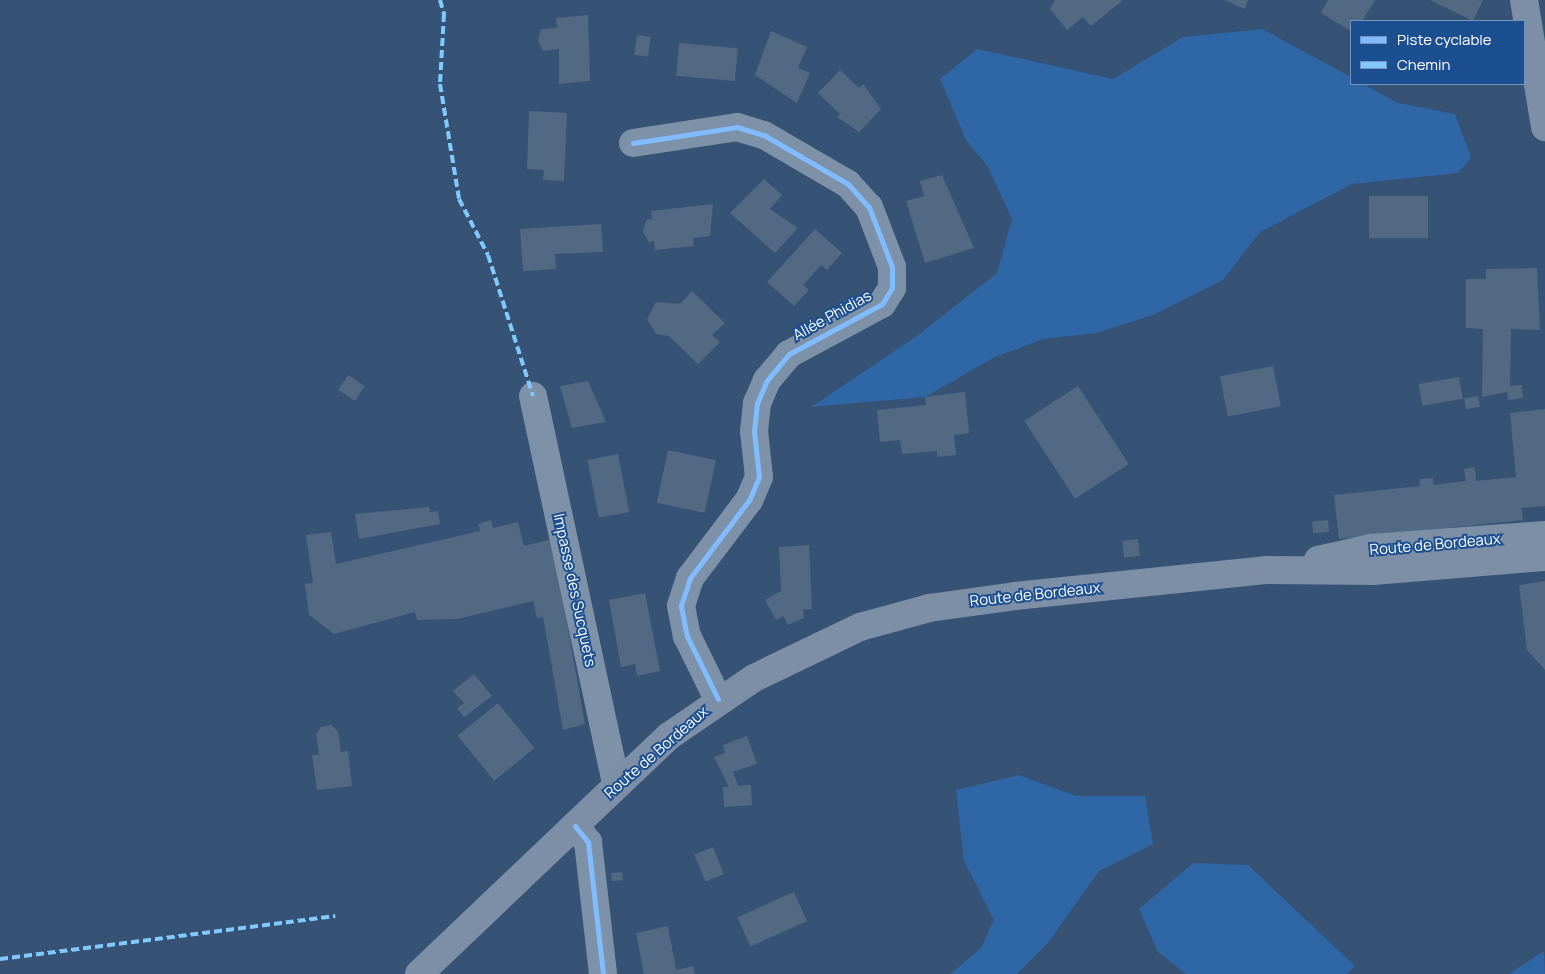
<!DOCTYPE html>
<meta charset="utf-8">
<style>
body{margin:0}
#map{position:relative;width:1545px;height:974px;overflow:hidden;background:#365274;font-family:Manrope,sans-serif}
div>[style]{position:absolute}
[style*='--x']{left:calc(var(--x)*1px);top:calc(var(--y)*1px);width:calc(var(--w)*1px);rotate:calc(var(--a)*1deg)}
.green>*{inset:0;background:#2f66a5}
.building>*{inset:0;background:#526984;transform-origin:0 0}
.minor>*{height:28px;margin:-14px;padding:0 14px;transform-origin:14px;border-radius:14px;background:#7d92a8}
.major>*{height:28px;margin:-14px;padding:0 14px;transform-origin:14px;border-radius:14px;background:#7d8ea7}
.quiet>*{height:4px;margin-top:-2px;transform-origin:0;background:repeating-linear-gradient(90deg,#80caff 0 8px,transparent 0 12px)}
.cycleway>*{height:5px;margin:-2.5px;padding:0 2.5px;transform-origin:2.5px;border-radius:2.5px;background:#80bcff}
span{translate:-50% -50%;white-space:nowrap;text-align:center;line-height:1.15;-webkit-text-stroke:4px #1b4f8f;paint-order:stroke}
.street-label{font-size:15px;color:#fff}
.legend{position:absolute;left:1350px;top:20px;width:175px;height:65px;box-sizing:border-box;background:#1b4f8f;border:1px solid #7695bc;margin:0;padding:6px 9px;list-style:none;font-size:15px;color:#fff}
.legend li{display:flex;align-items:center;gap:10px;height:25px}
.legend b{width:25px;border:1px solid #7695bc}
</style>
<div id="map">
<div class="green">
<div style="clip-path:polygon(1262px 29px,1351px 77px,1351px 84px,1363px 84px,1398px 103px,1455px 114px,1471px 158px,1458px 173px,1352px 184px,1260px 232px,1223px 280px,1153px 315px,1096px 333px,1043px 339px,995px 357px,925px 397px,811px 407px,918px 335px,997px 273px,1012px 219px,988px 167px,966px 140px,940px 79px,977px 49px,1113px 79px,1183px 37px)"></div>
<div style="clip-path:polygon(1019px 775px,1076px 796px,1145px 796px,1153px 844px,1099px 871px,1048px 943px,1017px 974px,950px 974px,981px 948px,994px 920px,964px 861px,956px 790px)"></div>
<div style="clip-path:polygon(1193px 863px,1248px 865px,1355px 966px,1347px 974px,1186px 974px,1158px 952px,1139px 909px)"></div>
<div style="clip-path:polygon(1544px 951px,1545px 974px,1509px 974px)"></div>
</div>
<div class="building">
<div style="clip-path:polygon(1055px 0,1121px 0,1122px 1px,1091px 26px,1083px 17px,1067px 30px,1050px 9px)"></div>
<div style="clip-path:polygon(1224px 0,1248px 0,1245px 9px)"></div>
<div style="clip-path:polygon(1328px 0,1375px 0,1362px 21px,1351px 21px,1351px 31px,1321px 13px)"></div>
<div style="clip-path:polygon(1430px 0,1483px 0,1473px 21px)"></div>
<div style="clip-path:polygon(588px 15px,590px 81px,559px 84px,559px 49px,543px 51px,538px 41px,541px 29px,557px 28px,556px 18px)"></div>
<div style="clip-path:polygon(771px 31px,807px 47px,798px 68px,810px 73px,797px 103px,755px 75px)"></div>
<div style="left:637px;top:35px;width:14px;height:20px;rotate:8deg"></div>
<div style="left:679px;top:43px;width:59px;height:33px;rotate:5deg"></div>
<div style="clip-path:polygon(840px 70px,859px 88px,863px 84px,881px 109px,859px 132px,837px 117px,840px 114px,818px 93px)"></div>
<div style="clip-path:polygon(529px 111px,567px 113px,564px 181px,543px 180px,544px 170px,527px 169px)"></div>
<div style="clip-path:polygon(942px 175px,974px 248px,925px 263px,906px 201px,924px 196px,920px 181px)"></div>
<div style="clip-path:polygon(764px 179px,782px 195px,770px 209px,798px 228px,775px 253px,730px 213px)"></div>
<div style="left:1369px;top:196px;width:59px;height:42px"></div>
<div style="clip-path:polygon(713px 204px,710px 236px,693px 238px,694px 246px,655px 250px,654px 241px,649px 242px,643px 232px,646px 220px,652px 219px,651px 211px)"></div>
<div style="clip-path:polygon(601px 224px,603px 252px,555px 254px,556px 269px,523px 271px,520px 229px)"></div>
<div style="clip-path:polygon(815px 229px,842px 253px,827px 270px,821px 265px,803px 285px,809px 290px,794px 306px,767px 282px)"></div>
<div style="clip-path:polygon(1537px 268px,1540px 330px,1511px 329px,1510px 386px,1522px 385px,1523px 398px,1508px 400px,1507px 392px,1482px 397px,1483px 329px,1466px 328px,1466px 279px,1486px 279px,1486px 269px)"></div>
<div style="clip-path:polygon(692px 291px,725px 323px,712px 335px,720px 342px,698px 364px,669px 336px,656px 334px,647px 319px,656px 302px,680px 304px)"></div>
<div style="left:1273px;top:366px;width:41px;height:54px;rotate:79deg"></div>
<div style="left:348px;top:375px;width:20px;height:18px;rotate:33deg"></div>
<div style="left:1459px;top:377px;width:22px;height:41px;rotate:80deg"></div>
<div style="clip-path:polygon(588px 381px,606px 422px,572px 428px,560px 386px)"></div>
<div style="left:1078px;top:386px;width:93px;height:64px;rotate:57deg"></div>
<div style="clip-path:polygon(965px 392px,969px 433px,954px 435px,956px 455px,937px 457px,937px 451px,902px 454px,900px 440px,880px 442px,877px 410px,926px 405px,925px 397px)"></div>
<div style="left:1478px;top:396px;width:11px;height:14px;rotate:80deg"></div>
<div style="clip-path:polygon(1545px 409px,1545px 506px,1521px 508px,1523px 520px,1339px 539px,1334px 495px,1420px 486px,1419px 479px,1433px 478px,1433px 485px,1466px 481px,1464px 469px,1475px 467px,1476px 481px,1516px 477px,1510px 413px)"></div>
<div style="left:668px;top:450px;width:49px;height:54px;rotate:12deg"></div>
<div style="left:618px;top:454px;width:59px;height:31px;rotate:79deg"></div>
<div style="clip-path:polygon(429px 507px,430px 512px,438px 511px,440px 524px,359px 539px,355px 514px)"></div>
<div style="clip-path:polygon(491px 520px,493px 528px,518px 522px,524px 546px,552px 539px,585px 724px,563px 730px,543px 617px,537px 618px,533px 601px,457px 619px,417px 620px,415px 612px,334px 634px,309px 615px,305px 584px,313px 583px,306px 535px,331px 532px,336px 564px,480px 531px,478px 524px)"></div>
<div style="left:1328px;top:520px;width:12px;height:16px;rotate:85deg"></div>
<div style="left:1138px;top:539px;width:17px;height:16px;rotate:83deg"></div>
<div style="clip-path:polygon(809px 545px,812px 609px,803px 610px,804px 618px,788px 625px,783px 616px,776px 620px,765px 600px,781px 591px,779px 547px)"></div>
<div style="clip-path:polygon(1545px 581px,1545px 670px,1527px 650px,1519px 585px)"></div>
<div style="clip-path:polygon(645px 593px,660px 671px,637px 676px,635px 664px,621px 667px,609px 600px)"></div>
<div style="clip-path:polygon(474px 674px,492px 696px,464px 717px,457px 708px,464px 703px,453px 691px)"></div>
<div style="left:498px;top:703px;width:58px;height:52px;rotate:51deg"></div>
<div style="clip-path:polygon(331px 725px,338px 731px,341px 752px,348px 751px,352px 786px,317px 790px,312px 755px,319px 755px,316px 734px,321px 727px)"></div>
<div style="clip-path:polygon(747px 736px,757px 764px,733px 772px,738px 786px,751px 785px,752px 805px,724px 807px,723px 787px,729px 787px,714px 757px,725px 753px,723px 745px)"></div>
<div style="left:713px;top:847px;width:29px;height:20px;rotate:68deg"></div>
<div style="left:622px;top:872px;width:8px;height:11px;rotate:83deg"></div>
<div style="left:794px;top:892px;width:32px;height:62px;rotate:66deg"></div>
<div style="clip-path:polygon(668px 926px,676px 970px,693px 966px,695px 974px,644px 974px,636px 933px)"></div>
</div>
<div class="minor">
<div style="--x:633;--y:143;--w:105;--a:-8.7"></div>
<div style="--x:737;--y:127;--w:28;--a:17"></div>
<div style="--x:764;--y:135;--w:97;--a:30.3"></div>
<div style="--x:848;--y:184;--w:31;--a:48"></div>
<div style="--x:869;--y:207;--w:64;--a:69"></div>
<div style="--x:892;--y:267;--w:21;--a:90"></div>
<div style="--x:892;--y:288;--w:19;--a:122"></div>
<div style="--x:882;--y:304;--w:106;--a:151.7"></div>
<div style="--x:789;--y:354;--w:34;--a:130"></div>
<div style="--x:767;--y:380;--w:25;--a:113"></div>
<div style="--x:757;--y:403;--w:28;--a:96"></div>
<div style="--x:754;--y:431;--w:46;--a:83.8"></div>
<div style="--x:759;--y:477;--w:25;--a:113"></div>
<div style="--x:749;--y:500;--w:98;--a:127.1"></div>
<div style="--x:690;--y:578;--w:29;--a:108"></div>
<div style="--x:681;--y:606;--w:31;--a:79"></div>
<div style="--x:687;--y:636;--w:70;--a:63.8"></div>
<div style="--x:533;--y:396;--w:397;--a:77.9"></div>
<div style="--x:575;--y:826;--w:21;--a:51"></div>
<div style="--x:588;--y:842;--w:133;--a:83.5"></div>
</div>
<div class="major">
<div style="--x:1524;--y:0;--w:129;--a:80.6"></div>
<div style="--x:1318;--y:560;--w:54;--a:-12.8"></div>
<div style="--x:1371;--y:548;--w:174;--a:-4.3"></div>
<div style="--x:419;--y:974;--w:345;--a:-43.6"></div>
<div style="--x:669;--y:736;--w:103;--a:-34.3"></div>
<div style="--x:754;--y:678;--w:118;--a:-25.7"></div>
<div style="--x:860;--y:627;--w:72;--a:-15.4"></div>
<div style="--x:929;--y:608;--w:87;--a:-7.9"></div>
<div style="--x:1015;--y:596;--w:254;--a:-5.9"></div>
<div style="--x:1268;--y:570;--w:105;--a:0.5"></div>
<div style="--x:1373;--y:571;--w:173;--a:-4.7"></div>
</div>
<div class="quiet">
<div style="--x:440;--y:0;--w:15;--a:74"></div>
<div style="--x:444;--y:14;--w:70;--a:93.3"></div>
<div style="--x:440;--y:84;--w:117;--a:80.6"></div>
<div style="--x:459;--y:199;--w:63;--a:62.6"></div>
<div style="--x:488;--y:255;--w:148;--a:72.3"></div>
<div style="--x:0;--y:959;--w:338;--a:-7.3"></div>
</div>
<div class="cycleway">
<div style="--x:633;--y:143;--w:105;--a:-8.7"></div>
<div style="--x:737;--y:127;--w:28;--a:17"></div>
<div style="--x:764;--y:135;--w:97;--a:30.3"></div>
<div style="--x:848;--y:184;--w:31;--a:48"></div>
<div style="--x:869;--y:207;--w:64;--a:69"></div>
<div style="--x:892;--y:267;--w:21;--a:90"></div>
<div style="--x:892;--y:288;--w:19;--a:122"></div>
<div style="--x:882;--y:304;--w:106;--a:151.7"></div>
<div style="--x:789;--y:354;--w:34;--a:130"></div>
<div style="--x:767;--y:380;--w:25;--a:113"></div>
<div style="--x:757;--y:403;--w:28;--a:96"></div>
<div style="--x:754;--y:431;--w:46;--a:83.8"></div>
<div style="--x:759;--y:477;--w:25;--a:113"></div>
<div style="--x:749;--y:500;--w:98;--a:127.1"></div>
<div style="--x:690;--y:578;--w:29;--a:108"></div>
<div style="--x:681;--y:606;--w:31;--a:79"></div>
<div style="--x:687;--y:636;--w:70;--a:63.8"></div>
<div style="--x:575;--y:826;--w:21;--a:51"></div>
<div style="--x:588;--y:842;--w:133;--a:83.5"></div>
</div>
<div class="street-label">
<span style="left:832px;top:315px;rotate:-29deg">Allée Phidias</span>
<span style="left:1435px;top:544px;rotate:-5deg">Route de Bordeaux</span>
<span style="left:575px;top:590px;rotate:78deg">Impasse des Sucquets</span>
<span style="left:1035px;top:594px;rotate:-6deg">Route de Bordeaux</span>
<span style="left:656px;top:752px;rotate:-41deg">Route de Bordeaux</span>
</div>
<ul class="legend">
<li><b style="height:6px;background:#80bcff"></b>Piste cyclable</li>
<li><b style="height:6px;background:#80caff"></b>Chemin</li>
</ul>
</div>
